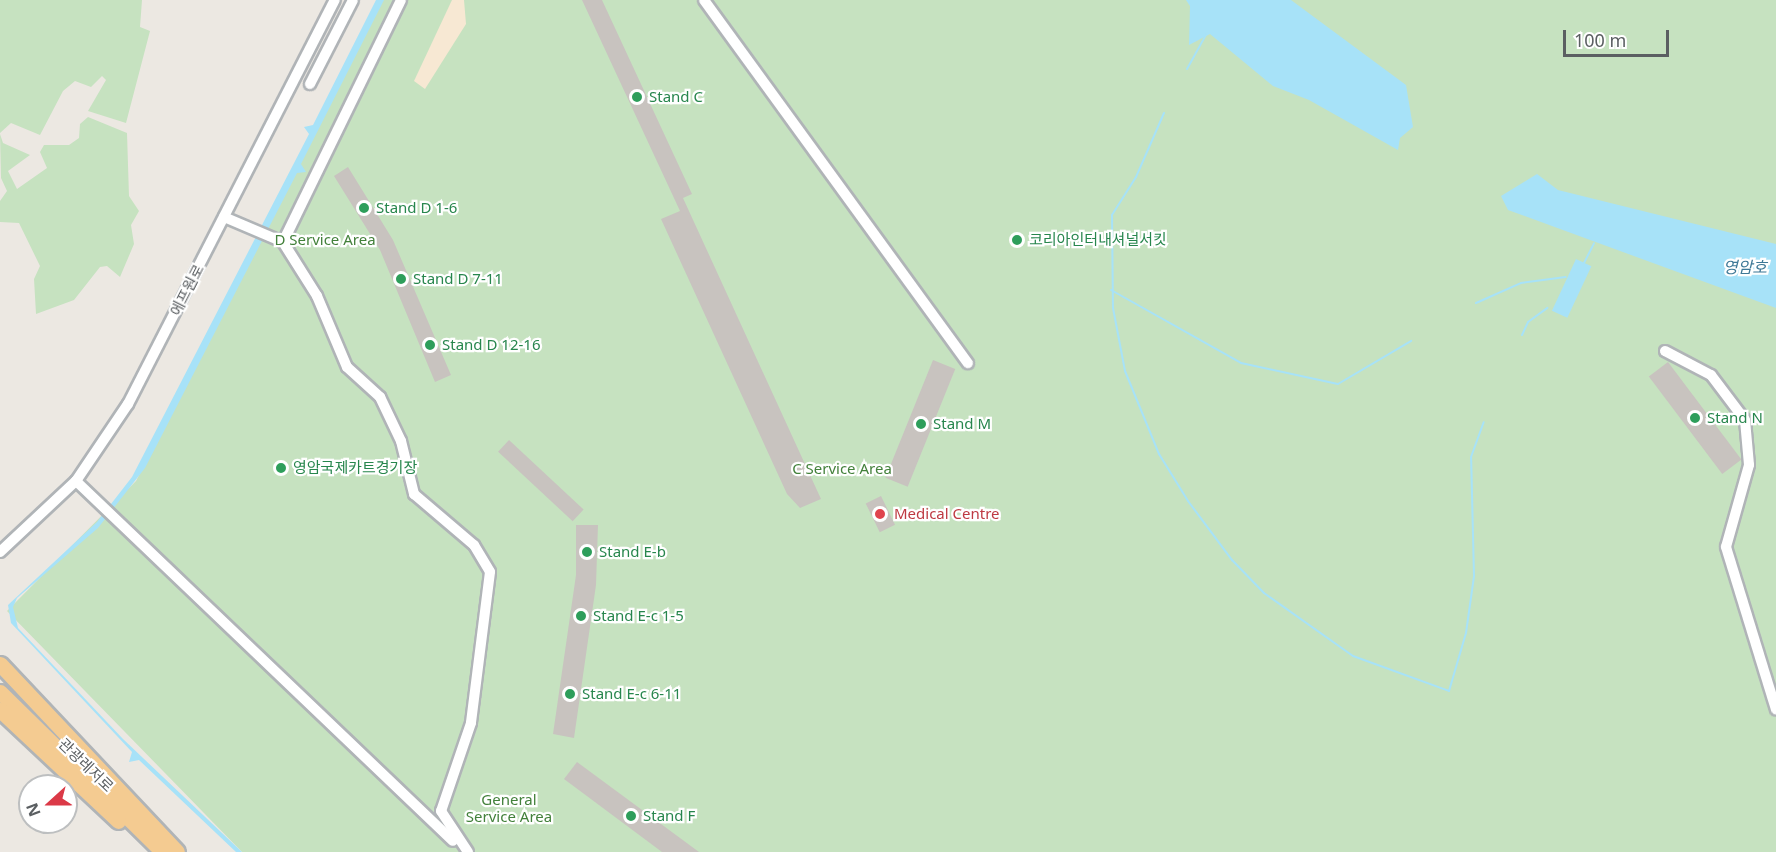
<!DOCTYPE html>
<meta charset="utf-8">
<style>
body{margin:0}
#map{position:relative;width:1776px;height:852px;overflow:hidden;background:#ece8e2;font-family:"Noto Sans","Noto Sans KR",sans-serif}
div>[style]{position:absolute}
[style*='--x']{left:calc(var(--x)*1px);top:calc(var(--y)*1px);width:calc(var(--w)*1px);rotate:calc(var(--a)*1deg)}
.green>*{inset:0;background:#c6e2c0}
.sand>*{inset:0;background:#f7e8d3}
.water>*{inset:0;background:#a7e2f8;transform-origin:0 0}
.stream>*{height:2px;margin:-1px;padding:0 1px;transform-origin:1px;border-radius:1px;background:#a7e2f8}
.building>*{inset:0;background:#c8c3bf;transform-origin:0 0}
.roads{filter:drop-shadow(2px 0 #b0b4b7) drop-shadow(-2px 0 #b0b4b7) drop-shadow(0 2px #b0b4b7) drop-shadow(0 -2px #b0b4b7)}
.minor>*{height:10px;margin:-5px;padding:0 5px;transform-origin:5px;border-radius:5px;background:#fff}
.highway>*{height:15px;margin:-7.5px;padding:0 7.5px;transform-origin:7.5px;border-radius:7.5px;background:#f4cb91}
.dots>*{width:16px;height:16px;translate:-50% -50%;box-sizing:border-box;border:3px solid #fff;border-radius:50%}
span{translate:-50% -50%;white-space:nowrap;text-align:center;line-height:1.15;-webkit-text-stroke:4.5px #fff;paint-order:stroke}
.leisure-label{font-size:15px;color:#27864d}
.left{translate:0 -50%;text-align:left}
.park-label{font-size:15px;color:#43813b}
.street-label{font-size:15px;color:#5b5f62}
.health-label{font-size:15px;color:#be3a42}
.water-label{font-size:16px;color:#3f7997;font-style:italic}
.north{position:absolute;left:18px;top:774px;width:60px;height:60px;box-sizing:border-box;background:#fff;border:2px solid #bdbfc0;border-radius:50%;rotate:249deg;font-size:16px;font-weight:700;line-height:24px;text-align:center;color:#5b5f62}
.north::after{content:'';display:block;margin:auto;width:21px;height:27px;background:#db3947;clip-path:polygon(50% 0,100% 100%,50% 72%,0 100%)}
.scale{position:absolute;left:1563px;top:30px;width:106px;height:27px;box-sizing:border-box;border:3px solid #5b5f62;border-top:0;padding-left:8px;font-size:18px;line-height:21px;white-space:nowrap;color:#5b5f62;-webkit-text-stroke:4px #fff;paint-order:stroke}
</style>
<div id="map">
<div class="green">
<div style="clip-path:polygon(0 0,142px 0,140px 27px,150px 31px,126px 123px,88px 111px,106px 80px,102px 76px,91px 87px,75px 81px,63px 91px,40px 135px,11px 123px,0 133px)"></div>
<div style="clip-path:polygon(380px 0,1776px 0,1776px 852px,242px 852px,7px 611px,136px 481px)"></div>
<div style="clip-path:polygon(88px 117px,127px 133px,129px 196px,139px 211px,131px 225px,134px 244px,120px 277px,107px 266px,100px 267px,74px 300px,36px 314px,34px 279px,40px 266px,19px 223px,0 222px,0 201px,7px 191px,1px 178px,0 134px,3px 143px,30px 155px,8px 171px,17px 189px,47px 168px,40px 152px,44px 145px,69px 145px,79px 138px,80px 124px)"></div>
</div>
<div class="sand">
<div style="clip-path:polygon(452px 0,464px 0,466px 24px,425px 89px,414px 81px)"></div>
</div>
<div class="water">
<div style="clip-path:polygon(376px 0,384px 0,301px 164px,306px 172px,297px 173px,145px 468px,98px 528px,17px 598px,13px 607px,18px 628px,123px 739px,242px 852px,236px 852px,139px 760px,129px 762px,132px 752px,11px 623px,8px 605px,97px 522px,132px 477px,309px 134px,304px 127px,313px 125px)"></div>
<div style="clip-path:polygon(1186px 0,1291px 0,1406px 85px,1413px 127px,1400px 138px,1398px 150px,1309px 100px,1273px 86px,1210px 34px,1189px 45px,1190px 6px)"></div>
<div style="clip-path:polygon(1537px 174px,1558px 190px,1776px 244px,1776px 308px,1508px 210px,1501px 196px)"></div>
<div style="left:1576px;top:259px;width:17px;height:57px;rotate:25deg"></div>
</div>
<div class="stream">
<div style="--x:1187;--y:69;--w:39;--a:-61"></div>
<div style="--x:1164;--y:113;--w:70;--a:113.6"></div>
<div style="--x:1136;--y:177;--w:45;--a:122.3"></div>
<div style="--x:1112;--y:215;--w:93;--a:89.4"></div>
<div style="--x:1113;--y:308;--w:64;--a:79.2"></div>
<div style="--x:1125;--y:371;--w:90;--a:67.7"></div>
<div style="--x:1159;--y:454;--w:55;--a:58.3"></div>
<div style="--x:1188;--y:501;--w:74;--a:53.3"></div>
<div style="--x:1232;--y:560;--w:46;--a:45.9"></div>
<div style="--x:1264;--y:593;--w:109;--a:35.3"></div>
<div style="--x:1353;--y:656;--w:102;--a:20"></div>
<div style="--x:1449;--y:691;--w:60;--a:-73.7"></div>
<div style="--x:1466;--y:633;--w:58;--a:-82"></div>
<div style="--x:1474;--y:576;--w:119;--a:-91.4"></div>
<div style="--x:1471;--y:457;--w:37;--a:-70"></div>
<div style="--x:1584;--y:263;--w:22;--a:-63"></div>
<div style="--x:1111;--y:290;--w:149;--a:29.3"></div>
<div style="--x:1241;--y:363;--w:99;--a:12.2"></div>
<div style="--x:1338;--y:384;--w:85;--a:-30.5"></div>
<div style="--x:1476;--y:303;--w:49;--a:-24"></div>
<div style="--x:1521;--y:283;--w:45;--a:-7.6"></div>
<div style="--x:1522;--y:335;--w:14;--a:-65"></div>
<div style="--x:1528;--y:322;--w:24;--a:-36"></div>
</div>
<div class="building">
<div style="clip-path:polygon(582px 0,602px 0,692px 194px,683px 198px,821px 499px,800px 508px,787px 494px,661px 219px,680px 211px)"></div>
<div style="clip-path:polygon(348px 167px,393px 240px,451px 375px,435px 382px,380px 250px,334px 176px)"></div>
<div style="left:933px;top:360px;width:24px;height:127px;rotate:22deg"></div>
<div style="left:1668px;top:362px;width:122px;height:24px;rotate:53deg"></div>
<div style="left:509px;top:440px;width:102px;height:16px;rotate:43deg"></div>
<div style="left:881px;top:496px;width:32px;height:17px;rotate:64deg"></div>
<div style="clip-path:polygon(576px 525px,598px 525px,596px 585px,574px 738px,553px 734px,576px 575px)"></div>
<div style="clip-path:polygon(577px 762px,699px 852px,662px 852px,564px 779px)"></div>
</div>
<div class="roads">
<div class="minor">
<div style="--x:704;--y:0;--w:449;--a:54"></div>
<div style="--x:310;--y:84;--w:94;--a:-62.9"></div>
<div style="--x:224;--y:217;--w:64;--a:23"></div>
<div style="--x:283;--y:242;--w:64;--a:57.8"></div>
<div style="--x:317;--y:296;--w:77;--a:67.1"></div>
<div style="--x:347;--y:367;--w:45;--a:42.3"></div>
<div style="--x:380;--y:397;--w:49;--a:64.5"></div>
<div style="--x:401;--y:441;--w:55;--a:76.2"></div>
<div style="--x:414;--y:494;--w:79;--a:40.4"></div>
<div style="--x:474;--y:545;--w:31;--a:59"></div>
<div style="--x:490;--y:572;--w:152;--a:97.2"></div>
<div style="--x:471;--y:723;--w:93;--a:108.8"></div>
<div style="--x:441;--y:811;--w:49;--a:56.6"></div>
<div style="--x:283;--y:242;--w:269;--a:-64"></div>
<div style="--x:1665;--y:351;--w:52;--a:27.6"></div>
<div style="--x:1711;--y:375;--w:56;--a:52.9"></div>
<div style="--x:1745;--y:420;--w:45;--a:84.9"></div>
<div style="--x:1749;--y:465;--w:85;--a:105.7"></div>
<div style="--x:1726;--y:547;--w:170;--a:72.9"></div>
<div style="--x:76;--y:481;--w:521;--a:43.68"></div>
<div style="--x:0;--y:552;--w:104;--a:-43.1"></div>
<div style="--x:76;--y:481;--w:93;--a:-56"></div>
<div style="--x:128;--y:404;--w:454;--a:-62.9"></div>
</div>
<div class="highway">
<div style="--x:0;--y:664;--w:258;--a:46.7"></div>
<div style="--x:0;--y:692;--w:228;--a:44.5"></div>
<div style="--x:0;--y:710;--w:162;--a:43.2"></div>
</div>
</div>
<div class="dots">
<div style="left:637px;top:97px;background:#2e9e5b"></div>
<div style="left:364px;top:208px;background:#2e9e5b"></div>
<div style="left:1017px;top:240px;background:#2e9e5b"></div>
<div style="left:401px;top:279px;background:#2e9e5b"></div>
<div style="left:430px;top:345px;background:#2e9e5b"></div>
<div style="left:1695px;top:418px;background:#2e9e5b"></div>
<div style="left:921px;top:424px;background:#2e9e5b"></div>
<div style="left:281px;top:468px;background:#2e9e5b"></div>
<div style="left:880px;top:514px;background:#e0444e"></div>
<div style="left:587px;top:552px;background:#2e9e5b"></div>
<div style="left:581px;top:616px;background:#2e9e5b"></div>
<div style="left:570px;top:694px;background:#2e9e5b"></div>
<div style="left:631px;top:816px;background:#2e9e5b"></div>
</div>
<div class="leisure-label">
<span class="left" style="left:649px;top:97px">Stand C</span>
<span class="left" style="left:376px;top:208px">Stand D 1-6</span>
<span class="left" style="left:1029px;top:240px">코리아인터내셔널서킷</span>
<span class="left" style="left:413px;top:279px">Stand D 7-11</span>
<span class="left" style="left:442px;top:345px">Stand D 12-16</span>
<span class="left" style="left:1707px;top:418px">Stand N</span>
<span class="left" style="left:933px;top:424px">Stand M</span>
<span class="left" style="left:293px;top:468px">영암국제카트경기장</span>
<span class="left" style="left:599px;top:552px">Stand E-b</span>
<span class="left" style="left:593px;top:616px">Stand E-c 1-5</span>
<span class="left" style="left:582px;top:694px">Stand E-c 6-11</span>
<span class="left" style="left:643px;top:816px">Stand F</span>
</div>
<div class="park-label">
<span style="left:325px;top:240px">D Service Area</span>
<span style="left:842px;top:469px">C Service Area</span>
<span style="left:509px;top:808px">General<br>Service Area</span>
</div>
<div class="street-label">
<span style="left:187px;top:290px;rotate:-63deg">에프원로</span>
<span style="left:86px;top:765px;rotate:44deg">관광레저로</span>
</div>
<div class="health-label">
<span class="left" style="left:894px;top:514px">Medical Centre</span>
</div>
<div class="water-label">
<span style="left:1745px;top:267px">영암호</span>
</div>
<div class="north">N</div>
<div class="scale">100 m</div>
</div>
